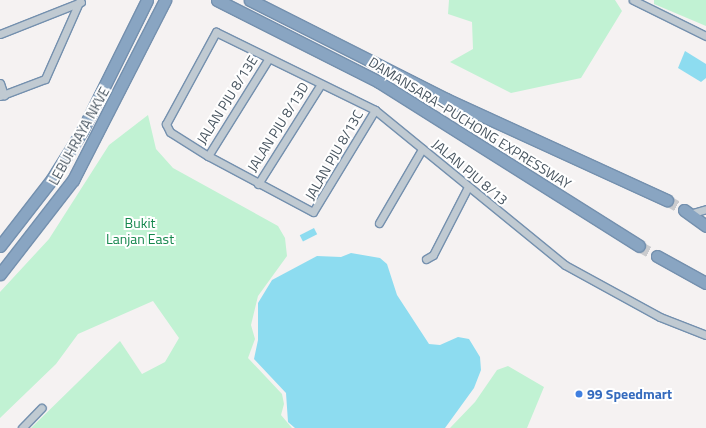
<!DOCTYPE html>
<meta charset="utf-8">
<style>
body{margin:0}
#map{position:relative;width:706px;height:428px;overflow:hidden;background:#f5f2f2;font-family:"Titillium Web",sans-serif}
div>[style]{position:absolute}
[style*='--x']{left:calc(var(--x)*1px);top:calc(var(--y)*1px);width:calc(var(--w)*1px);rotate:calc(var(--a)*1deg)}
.green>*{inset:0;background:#c1f2d3}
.water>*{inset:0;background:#8ddcf0;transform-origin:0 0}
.highway-tunnel>*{height:11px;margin-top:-5.5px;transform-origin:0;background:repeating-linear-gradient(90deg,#cacbce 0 11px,transparent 0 16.5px)}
.roads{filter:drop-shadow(1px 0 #7490ae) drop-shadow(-1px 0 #7490ae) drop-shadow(0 1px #7490ae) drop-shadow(0 -1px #7490ae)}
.minor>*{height:7px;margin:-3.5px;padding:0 3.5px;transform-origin:3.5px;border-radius:3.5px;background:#c0cad2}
.highway>*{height:11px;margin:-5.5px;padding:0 5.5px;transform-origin:5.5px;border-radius:5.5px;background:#89a5c2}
.dots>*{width:11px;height:11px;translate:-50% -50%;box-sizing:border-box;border:2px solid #fff;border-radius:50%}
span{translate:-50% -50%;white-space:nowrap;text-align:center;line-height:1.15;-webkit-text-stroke:4px #fff;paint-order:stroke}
.street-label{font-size:14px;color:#495661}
.park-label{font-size:14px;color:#15874d}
.shop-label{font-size:14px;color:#366cbe;font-weight:700}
.left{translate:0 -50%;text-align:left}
</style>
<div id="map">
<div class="green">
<div style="clip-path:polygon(449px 0,615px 0,622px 11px,581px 78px,511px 93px,450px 62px,473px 49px,472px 22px,448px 14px)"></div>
<div style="clip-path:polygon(654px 0,706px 0,706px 26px,654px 4px)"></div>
<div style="clip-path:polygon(148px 115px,156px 149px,173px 168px,278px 226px,285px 238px,287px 256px,258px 296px,251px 325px,255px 339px,248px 358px,282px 394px,284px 404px,281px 415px,292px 428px,31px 428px,120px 341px,142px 374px,165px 362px,179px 338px,153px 301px,78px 334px,56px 364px,0 418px,0 292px,49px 239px,109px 145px)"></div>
<div style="clip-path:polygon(508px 366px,544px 387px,527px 428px,450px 428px,475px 402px,497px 370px)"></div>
</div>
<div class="water">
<div style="clip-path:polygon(685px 51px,706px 64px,706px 78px,701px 82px,678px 68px)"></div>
<div style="left:314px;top:228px;width:7px;height:16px;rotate:63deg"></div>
<div style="clip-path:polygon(351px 253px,380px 258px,387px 264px,397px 295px,429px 344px,440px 345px,458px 337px,469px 339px,480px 357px,481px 370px,474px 388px,445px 428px,295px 428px,288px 422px,286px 393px,254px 359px,258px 340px,258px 303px,272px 280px,317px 256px,341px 257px)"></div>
</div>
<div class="highway-tunnel">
<div style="--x:667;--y:200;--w:20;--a:30"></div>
<div style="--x:639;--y:246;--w:21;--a:29"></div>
</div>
<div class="roads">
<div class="minor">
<div style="--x:633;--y:0;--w:81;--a:26.3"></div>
<div style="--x:0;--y:34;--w:87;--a:-21.6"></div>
<div style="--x:0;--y:83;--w:13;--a:72"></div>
<div style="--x:0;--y:96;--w:48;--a:-20.7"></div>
<div style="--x:45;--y:79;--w:86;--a:-66.1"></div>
<div style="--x:375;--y:110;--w:119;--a:121.3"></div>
<div style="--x:313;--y:212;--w:119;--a:-151.9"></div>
<div style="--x:208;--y:156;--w:45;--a:-147.7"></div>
<div style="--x:170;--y:132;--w:9;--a:-117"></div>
<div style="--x:166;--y:124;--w:105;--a:-61.5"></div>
<div style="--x:216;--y:32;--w:177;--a:26.1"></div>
<div style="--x:375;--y:110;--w:245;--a:39.2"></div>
<div style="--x:565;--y:265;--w:108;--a:28.7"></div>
<div style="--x:660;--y:317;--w:49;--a:21.4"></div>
<div style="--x:208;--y:156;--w:115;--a:-58.1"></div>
<div style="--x:258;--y:184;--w:118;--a:-57.8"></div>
<div style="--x:689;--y:214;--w:18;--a:-16"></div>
<div style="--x:379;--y:223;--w:86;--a:-59.8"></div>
<div style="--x:426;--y:259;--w:8;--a:-30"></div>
<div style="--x:433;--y:255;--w:76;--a:-62.8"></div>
<div style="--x:22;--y:428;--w:28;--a:-46"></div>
</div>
<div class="highway">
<div style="--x:217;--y:0;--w:182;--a:26.8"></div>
<div style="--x:379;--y:82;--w:307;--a:32.2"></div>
<div style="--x:250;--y:0;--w:220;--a:26.8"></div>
<div style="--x:446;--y:99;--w:243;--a:24.6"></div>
<div style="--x:684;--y:210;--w:27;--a:36"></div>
<div style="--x:0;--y:246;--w:85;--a:-52.2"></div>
<div style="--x:52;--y:179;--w:57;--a:-58"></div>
<div style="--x:82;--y:131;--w:146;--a:-63.6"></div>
<div style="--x:657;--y:256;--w:56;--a:28.9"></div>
<div style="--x:0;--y:274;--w:119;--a:-52.2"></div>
<div style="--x:73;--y:180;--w:202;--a:-62.9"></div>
</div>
</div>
<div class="dots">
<div style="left:579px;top:394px;background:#3f7fe0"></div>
</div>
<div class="street-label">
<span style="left:227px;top:100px;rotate:-58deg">JALAN PJU 8/13E</span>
<span style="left:470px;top:123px;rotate:32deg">DAMANSARA–PUCHONG EXPRESSWAY</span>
<span style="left:278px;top:127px;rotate:-58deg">JALAN PJU 8/13D</span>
<span style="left:79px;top:136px;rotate:-61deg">LEBUHRAYA NKVE</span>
<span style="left:334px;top:155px;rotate:-60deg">JALAN PJU 8/13C</span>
<span style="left:470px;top:172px;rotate:40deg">JALAN PJU 8/13</span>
</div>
<div class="park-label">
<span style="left:140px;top:231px">Bukit<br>Lanjan East</span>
</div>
<div class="shop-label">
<span class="left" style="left:587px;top:394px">99 Speedmart</span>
</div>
</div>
